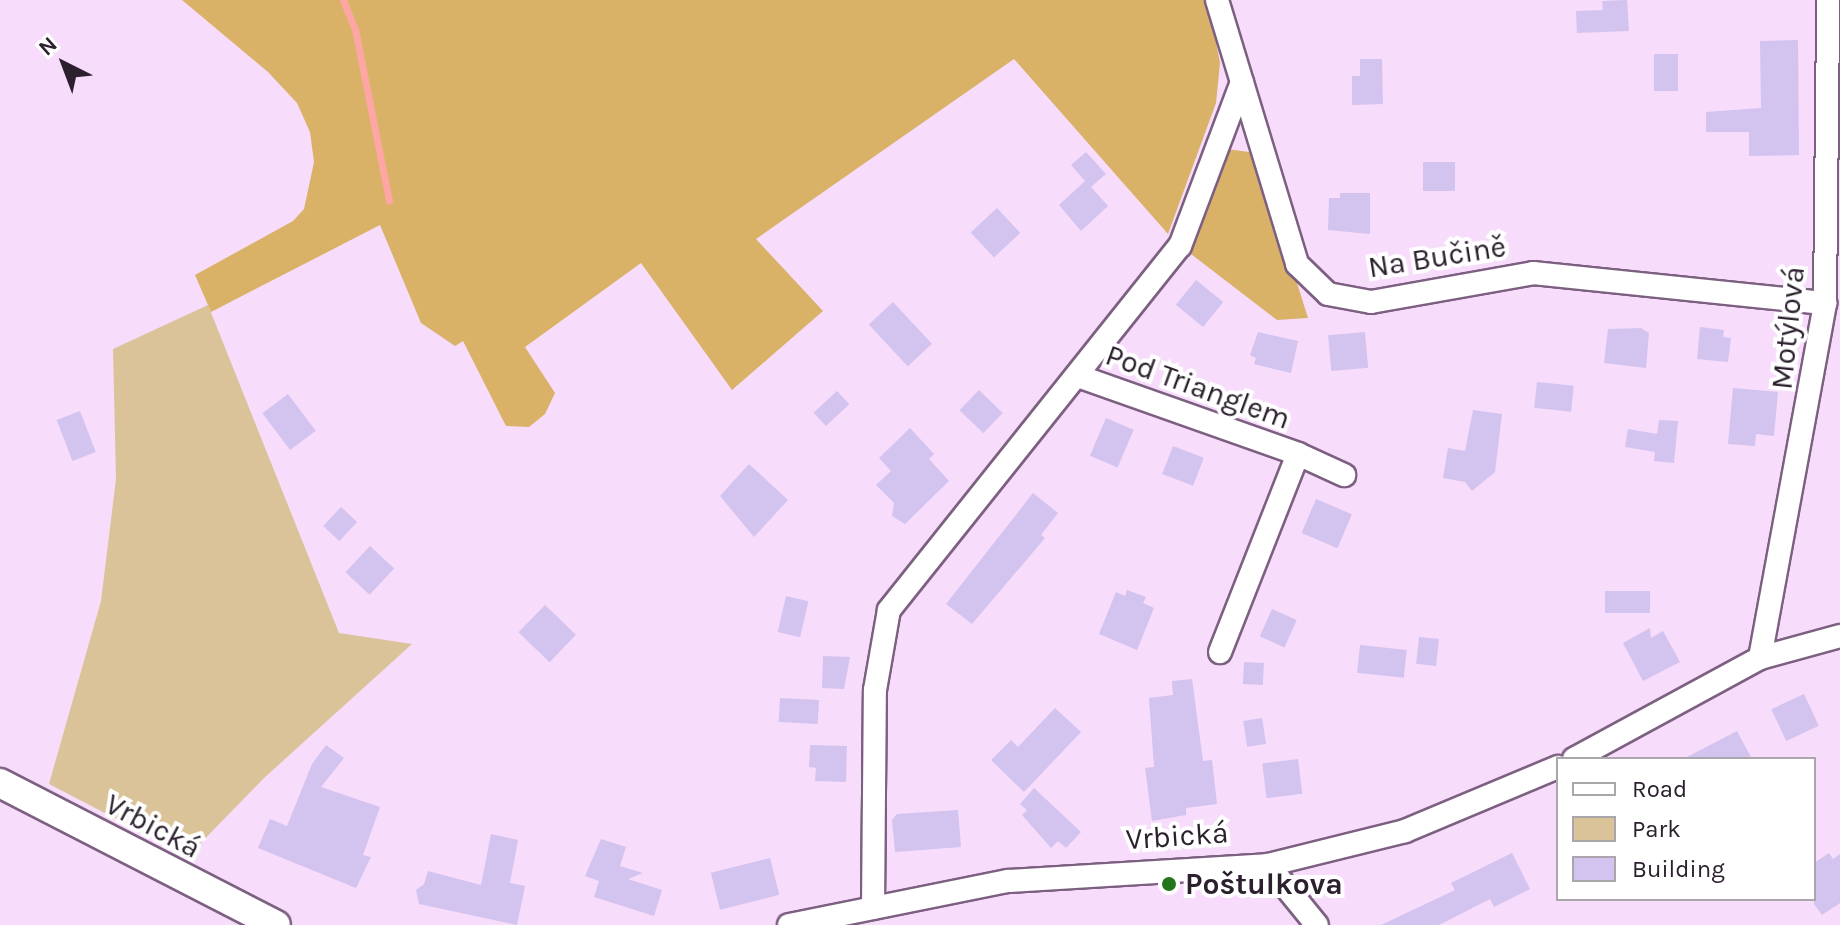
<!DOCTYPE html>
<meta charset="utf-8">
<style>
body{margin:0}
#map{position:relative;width:1840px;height:925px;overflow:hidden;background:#f7dcfb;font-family:Karla,sans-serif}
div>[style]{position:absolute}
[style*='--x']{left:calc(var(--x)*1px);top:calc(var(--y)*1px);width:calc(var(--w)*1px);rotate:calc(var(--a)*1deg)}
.green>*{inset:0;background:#dac398}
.forest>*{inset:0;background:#d9b268}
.stream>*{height:7px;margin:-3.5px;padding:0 3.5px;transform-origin:3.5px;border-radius:3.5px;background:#fda6a3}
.building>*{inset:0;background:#d3c3ef;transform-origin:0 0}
.roads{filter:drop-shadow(2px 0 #7d6081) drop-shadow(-2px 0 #7d6081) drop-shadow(0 2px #7d6081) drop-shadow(0 -2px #7d6081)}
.minor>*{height:22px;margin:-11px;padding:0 11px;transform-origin:11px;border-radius:11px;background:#fff}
.tertiary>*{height:28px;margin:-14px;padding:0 14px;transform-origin:14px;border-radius:14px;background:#fff}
.dots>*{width:22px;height:22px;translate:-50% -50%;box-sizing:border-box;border:4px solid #fff;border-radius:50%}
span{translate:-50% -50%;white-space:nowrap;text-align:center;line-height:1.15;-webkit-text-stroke:8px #fff;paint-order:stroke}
.street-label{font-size:30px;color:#2c202e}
.poi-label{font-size:30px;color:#2c202e;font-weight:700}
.left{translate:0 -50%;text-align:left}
.legend{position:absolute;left:1556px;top:757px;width:260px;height:144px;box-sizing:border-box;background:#fff;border:2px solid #aba6ab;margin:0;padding:10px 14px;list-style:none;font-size:24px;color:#2c202e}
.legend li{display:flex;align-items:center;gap:16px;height:40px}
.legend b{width:40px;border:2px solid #aba6ab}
.north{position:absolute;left:24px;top:24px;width:80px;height:80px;-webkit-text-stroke:6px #fff;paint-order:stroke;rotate:318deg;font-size:22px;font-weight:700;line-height:32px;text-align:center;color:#2c202e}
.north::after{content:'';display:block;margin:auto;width:28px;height:36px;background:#2c202e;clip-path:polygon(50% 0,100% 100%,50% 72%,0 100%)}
</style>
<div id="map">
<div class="green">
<div style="clip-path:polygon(208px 305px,339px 633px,412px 644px,264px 778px,188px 856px,49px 784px,101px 601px,116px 479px,113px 349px)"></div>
</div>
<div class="forest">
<div style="clip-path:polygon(182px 0,1208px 0,1220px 63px,1216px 103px,1168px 234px,1014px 59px,756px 239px,823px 311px,732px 390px,641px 263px,525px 347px,555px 393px,545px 414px,529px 427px,506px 426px,463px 341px,455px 346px,421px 323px,380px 225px,211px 312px,195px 275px,293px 221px,304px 209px,314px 162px,310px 132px,297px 103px,268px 72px)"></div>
<div style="clip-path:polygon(1227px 149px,1256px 153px,1308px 318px,1277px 320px,1191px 254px)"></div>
</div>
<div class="stream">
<div style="--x:343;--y:0;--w:31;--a:68"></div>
<div style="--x:355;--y:29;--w:175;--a:78.8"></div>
</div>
<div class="building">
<div style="clip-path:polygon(1627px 0,1629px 31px,1577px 33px,1576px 11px,1603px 10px,1602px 1px)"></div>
<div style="clip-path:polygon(1798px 40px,1799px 155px,1749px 156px,1749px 132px,1706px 132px,1706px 112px,1761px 108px,1760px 41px)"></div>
<div style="left:1654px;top:54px;width:24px;height:37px"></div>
<div style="clip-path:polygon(1360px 59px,1382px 59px,1383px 104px,1352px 105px,1352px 76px,1360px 76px)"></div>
<div style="clip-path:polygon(1086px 152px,1106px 174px,1091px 187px,1108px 206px,1081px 231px,1059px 205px,1085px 181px,1071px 165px)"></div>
<div style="left:1455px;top:162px;width:29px;height:32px;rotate:90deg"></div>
<div style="clip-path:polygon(1340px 193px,1370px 193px,1370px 234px,1328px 230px,1329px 198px,1340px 198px)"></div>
<div style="left:997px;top:208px;width:34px;height:36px;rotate:47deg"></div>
<div style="left:1196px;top:280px;width:35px;height:32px;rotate:39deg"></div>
<div style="left:893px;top:302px;width:57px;height:33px;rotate:47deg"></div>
<div style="clip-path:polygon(1700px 327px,1724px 330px,1723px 337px,1731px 338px,1728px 362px,1697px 359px)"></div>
<div style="clip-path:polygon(1641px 328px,1649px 333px,1646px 368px,1604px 363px,1608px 329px)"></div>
<div style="clip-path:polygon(1258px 332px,1298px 341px,1291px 373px,1254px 364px,1256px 358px,1250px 355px)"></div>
<div style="left:1365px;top:332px;width:36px;height:37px;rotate:85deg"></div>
<div style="left:1537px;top:382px;width:37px;height:26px;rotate:6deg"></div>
<div style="clip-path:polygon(1733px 388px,1778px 392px,1774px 436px,1756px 434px,1755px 446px,1728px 444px)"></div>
<div style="left:979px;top:390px;width:33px;height:28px;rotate:44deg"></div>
<div style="left:837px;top:391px;width:18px;height:32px;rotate:47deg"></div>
<div style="left:288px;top:394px;width:46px;height:32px;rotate:53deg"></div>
<div style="clip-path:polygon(1473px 410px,1502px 414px,1495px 472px,1472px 491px,1465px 482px,1443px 478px,1448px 448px,1465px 451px)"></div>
<div style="left:80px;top:411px;width:44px;height:25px;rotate:69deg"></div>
<div style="left:1106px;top:418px;width:30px;height:41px;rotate:23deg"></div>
<div style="clip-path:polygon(1659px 420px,1678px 421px,1674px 463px,1654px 461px,1655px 452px,1625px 447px,1628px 429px,1657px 434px)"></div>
<div style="clip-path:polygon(910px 428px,934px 454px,929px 459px,949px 481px,905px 524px,892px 516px,894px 503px,876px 485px,891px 471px,879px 458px)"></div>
<div style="left:1173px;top:446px;width:33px;height:30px;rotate:21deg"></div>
<div style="clip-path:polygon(749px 464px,788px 500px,754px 537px,720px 496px)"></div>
<div style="clip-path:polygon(1033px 493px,1058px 513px,1041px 535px,1045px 538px,972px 624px,946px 604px)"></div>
<div style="left:1316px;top:499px;width:39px;height:37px;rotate:23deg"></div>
<div style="left:341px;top:507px;width:22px;height:26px;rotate:43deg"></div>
<div style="left:370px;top:546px;width:33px;height:36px;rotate:43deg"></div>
<div style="clip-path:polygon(1127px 590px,1146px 597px,1143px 603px,1154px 608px,1137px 650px,1099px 634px,1116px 592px,1125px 596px)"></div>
<div style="left:1650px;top:591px;width:22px;height:45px;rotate:90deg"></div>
<div style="left:786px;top:596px;width:23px;height:37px;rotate:13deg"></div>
<div style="left:545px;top:605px;width:43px;height:38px;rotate:44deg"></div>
<div style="left:1272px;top:609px;width:27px;height:30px;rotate:24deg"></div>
<div style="clip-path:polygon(1650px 628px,1651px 638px,1663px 631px,1680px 662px,1643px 681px,1623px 643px)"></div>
<div style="left:1419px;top:637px;width:20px;height:27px;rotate:6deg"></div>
<div style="left:1360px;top:645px;width:47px;height:28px;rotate:6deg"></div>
<div style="clip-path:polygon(823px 656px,850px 657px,844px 689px,822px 688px)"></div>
<div style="left:1244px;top:662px;width:20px;height:22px;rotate:3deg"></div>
<div style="clip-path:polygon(1192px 679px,1203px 761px,1212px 760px,1217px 804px,1186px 808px,1186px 815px,1152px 821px,1145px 768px,1154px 767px,1149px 698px,1173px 695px,1172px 681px)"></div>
<div style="left:1804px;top:694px;width:35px;height:36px;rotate:65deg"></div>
<div style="left:780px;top:698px;width:39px;height:24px;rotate:3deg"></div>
<div style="clip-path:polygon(1055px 708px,1081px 732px,1024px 792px,991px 760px,1011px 740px,1018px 747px)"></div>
<div style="left:1262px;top:718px;width:26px;height:19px;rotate:81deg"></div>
<div style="clip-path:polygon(1737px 731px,1752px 759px,1683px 759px,1714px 743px)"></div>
<div style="clip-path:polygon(326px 745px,344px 758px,321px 787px,380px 807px,363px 855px,371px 857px,356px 888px,258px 848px,270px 819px,287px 826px,312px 764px)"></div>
<div style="clip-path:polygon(810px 745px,847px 746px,846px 782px,815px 781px,816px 768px,809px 767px)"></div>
<div style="left:1298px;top:759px;width:35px;height:36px;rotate:83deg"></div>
<div style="clip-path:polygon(1034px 788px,1081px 832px,1066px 848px,1058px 841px,1051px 848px,1022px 815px,1027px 810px,1020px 804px)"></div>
<div style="clip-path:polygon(958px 810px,961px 847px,895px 852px,892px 820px,897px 814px)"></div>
<div style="clip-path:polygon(491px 834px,518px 840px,510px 883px,525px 886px,517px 925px,419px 904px,416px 890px,424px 884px,428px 871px,481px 885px)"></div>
<div style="clip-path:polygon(601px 839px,626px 847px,620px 866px,643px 873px,628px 879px,662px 890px,654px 916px,594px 897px,599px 881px,585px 876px)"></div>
<div style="clip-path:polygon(1512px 853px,1530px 889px,1494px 907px,1490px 899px,1439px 925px,1381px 925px,1455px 890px,1451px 883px)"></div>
<div style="clip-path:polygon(1829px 853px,1833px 859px,1840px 854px,1840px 903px,1822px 915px,1814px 904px,1814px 863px)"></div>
<div style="left:770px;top:858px;width:38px;height:61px;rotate:76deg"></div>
</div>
<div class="roads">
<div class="minor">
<div style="--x:1217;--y:0;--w:276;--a:73.1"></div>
<div style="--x:1297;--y:264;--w:43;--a:44.1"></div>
<div style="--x:1328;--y:294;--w:44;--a:10.5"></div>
<div style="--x:1371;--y:302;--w:165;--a:-10.1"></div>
<div style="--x:1533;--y:273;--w:294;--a:5.9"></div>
<div style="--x:1078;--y:376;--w:233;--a:19.5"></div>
<div style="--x:1298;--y:454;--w:213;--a:111.5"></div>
<div style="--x:1298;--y:454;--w:51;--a:24.5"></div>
<div style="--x:1760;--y:658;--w:361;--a:-79.6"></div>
<div style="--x:1825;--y:303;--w:303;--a:-89.4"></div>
<div style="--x:1574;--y:759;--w:212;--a:-28.5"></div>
<div style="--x:1760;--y:658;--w:83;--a:-15.4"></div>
<div style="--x:1268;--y:865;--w:77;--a:50.8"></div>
<div style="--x:873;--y:908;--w:218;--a:-89.5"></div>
<div style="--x:875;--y:690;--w:81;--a:-80.1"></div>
<div style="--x:889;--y:610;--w:466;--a:-51.4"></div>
<div style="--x:1180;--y:246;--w:175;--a:-69.3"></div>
<div style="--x:789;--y:925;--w:223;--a:-11.4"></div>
<div style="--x:1008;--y:881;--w:260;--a:-3.5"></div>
<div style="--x:1268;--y:865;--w:141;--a:-13.9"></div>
<div style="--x:1405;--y:831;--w:166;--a:-22.7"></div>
</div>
<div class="tertiary">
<div style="--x:0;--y:783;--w:310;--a:27.2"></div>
</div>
</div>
<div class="dots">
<div style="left:1169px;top:884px;background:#24741c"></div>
</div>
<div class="street-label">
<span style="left:1437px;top:257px;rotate:-9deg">Na Bučině</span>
<span style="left:1788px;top:328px;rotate:-84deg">Motýlová</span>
<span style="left:1198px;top:387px;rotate:20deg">Pod Trianglem</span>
<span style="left:153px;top:826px;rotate:28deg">Vrbická</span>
<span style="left:1177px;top:836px;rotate:-4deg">Vrbická</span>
</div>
<div class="poi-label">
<span class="left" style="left:1185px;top:884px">Poštulkova</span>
</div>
<ul class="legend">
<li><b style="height:10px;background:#fff"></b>Road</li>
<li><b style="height:22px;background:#dac398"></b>Park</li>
<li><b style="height:22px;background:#d3c3ef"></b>Building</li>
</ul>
<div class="north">N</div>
</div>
